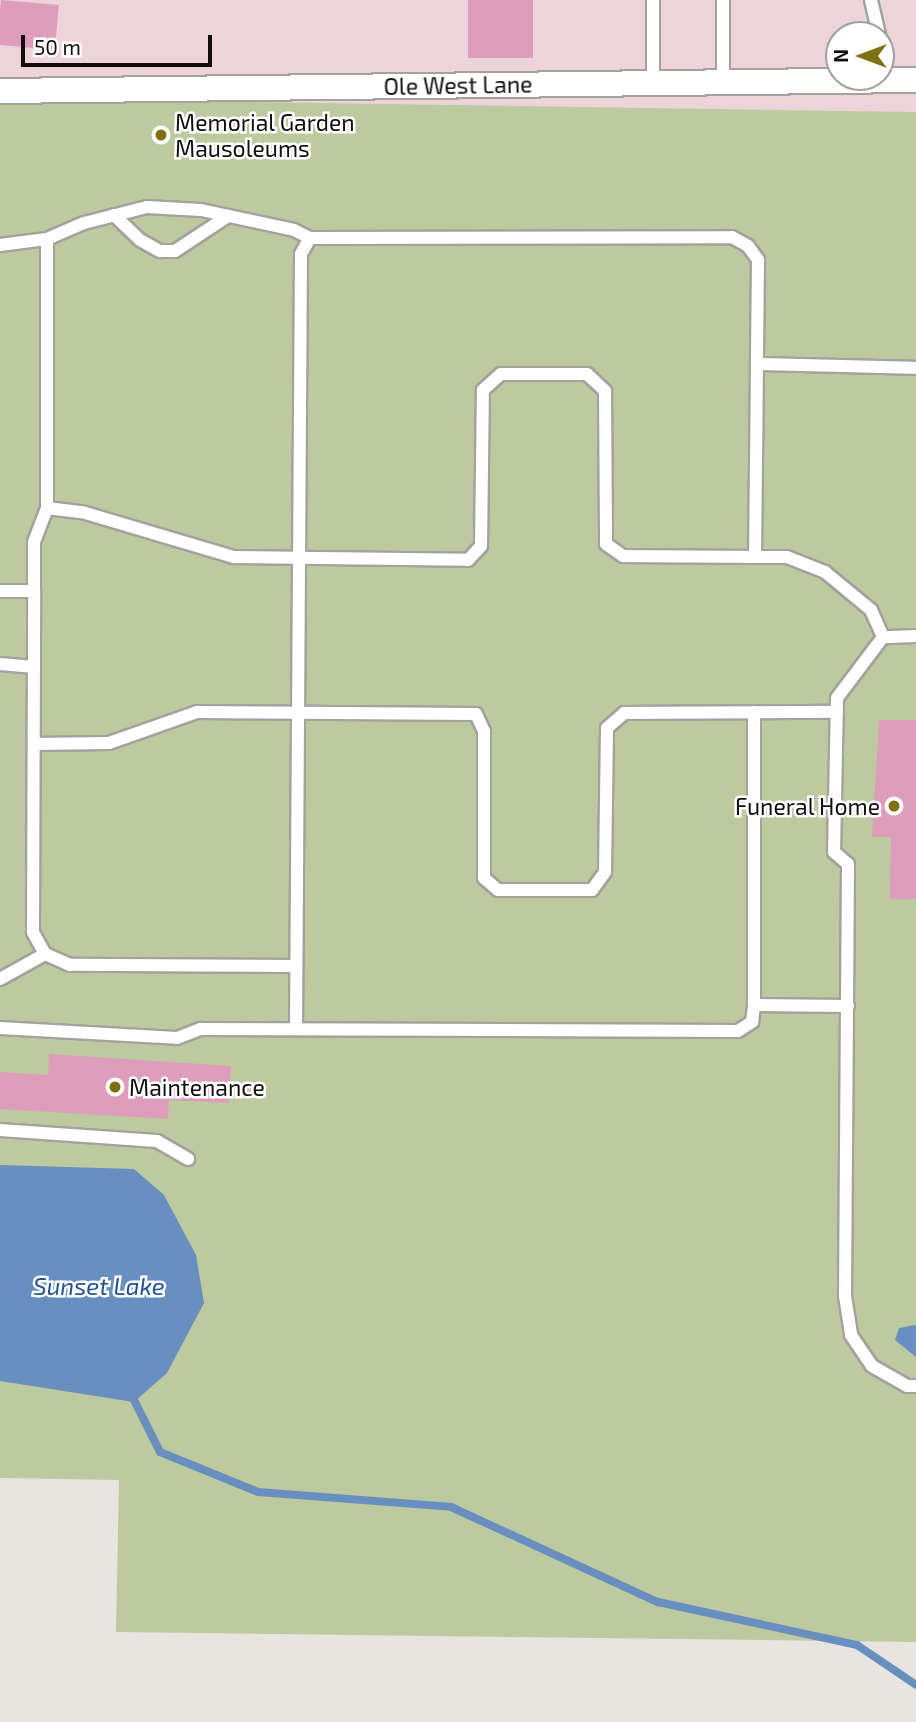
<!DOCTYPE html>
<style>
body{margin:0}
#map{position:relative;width:916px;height:1722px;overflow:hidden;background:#e8e5e1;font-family:"Exo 2",sans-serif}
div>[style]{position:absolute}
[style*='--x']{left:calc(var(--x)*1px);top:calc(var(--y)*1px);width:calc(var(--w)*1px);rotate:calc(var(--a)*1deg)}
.commercial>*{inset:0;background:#edd4db}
.green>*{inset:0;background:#bdcaa0}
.water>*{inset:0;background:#688fbf}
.stream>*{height:8px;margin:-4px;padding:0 4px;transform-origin:4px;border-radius:4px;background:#688fbf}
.building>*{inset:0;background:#dd9dbb;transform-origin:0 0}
.roads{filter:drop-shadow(2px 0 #a5a19d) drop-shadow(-2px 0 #a5a19d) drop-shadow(0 2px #a5a19d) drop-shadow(0 -2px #a5a19d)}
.service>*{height:12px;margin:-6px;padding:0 6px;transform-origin:6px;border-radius:6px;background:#fff}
.minor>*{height:24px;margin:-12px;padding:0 12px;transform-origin:12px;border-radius:12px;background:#fff}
.dots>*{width:19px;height:19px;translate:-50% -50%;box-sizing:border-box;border:4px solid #fff;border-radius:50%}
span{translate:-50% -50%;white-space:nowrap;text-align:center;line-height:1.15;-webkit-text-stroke:5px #fff;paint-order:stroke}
.street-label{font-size:23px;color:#100f0e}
.poi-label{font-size:23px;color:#100f0e}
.left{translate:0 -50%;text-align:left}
.right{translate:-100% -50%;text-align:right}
.water-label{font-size:24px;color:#215492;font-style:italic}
.north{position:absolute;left:825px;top:21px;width:70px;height:70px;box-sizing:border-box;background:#fff;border:2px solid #9f9f9f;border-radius:50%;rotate:270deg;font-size:19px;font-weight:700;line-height:28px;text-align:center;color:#100f0e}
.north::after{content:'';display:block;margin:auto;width:24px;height:32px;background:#7c7010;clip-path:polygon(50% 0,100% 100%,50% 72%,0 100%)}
.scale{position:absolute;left:21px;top:35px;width:191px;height:32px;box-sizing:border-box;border:4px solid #100f0e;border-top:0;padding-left:9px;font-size:21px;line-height:24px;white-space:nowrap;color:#100f0e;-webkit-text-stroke:5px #fff;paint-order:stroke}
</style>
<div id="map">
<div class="commercial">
<div style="clip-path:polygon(evenodd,0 0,916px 0,916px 112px,0 98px,0 0,839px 35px,881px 35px,881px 77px,839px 77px,839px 35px)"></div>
</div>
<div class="green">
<div style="clip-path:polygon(0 98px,916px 112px,916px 1642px,116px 1632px,119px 1480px,0 1478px)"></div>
</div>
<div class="water">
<div style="clip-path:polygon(0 1165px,134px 1169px,164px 1195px,196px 1255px,204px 1303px,167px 1373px,134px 1402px,0 1381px)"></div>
<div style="clip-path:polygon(916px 1325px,916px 1357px,895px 1340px,899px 1328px)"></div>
</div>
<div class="stream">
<div style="--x:130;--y:1392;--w:67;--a:63.4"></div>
<div style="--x:160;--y:1452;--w:106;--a:22.2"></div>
<div style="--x:258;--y:1492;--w:194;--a:4.4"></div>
<div style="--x:451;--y:1507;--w:228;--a:24.7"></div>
<div style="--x:658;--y:1602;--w:204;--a:12.2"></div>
<div style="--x:857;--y:1645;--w:71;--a:34.1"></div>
</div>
<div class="building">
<div style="left:1px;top:0;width:58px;height:45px;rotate:5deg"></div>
<div style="left:468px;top:0;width:65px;height:58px"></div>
<div style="clip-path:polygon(879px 720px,916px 720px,916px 899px,890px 899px,891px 837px,872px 837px)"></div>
<div style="clip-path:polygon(49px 1054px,231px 1066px,229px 1103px,169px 1100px,168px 1119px,0 1109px,0 1072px,48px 1075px)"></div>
</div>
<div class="roads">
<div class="service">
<div style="--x:653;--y:0;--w:83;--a:90"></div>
<div style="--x:723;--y:0;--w:82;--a:90"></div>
<div style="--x:871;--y:0;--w:36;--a:77"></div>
<div style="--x:114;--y:215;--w:36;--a:44"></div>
<div style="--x:140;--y:240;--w:23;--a:29"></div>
<div style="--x:160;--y:251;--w:15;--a:0"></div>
<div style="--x:175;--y:251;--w:64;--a:-33.4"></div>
<div style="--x:47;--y:239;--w:269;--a:90"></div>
<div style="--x:0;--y:245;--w:47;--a:-7.3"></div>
<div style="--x:47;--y:239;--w:40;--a:-23.4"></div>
<div style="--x:84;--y:223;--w:65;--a:-14.3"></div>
<div style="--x:147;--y:207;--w:54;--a:3.2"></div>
<div style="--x:201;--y:210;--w:95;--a:12.1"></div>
<div style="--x:294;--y:230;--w:18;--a:27"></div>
<div style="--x:310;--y:238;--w:422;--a:-0.1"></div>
<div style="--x:732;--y:237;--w:18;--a:29"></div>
<div style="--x:748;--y:246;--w:17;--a:54"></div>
<div style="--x:758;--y:260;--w:104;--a:90.6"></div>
<div style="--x:755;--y:557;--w:32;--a:0"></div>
<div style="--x:787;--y:557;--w:41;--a:21.5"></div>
<div style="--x:825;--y:572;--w:60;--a:39.6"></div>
<div style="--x:871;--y:610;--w:30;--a:66"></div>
<div style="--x:0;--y:591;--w:34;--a:0"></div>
<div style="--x:916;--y:636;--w:33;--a:178"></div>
<div style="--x:883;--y:637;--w:76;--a:127"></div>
<div style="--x:837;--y:698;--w:154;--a:91.1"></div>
<div style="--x:834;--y:852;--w:18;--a:41"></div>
<div style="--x:848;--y:864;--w:432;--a:90.4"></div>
<div style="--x:845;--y:1296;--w:39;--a:81"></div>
<div style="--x:851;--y:1335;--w:37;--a:56"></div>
<div style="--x:872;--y:1366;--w:40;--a:29.7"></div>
<div style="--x:907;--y:1386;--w:9;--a:0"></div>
<div style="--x:0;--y:664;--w:34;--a:5"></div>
<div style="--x:754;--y:712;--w:293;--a:90"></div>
<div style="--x:34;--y:744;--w:75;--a:-0.8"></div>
<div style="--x:109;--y:743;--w:93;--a:-19.4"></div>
<div style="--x:197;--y:712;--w:279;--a:0.4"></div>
<div style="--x:476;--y:714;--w:19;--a:65"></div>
<div style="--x:484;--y:731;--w:147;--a:90"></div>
<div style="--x:484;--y:878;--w:18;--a:41"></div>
<div style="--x:498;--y:890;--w:94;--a:0"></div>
<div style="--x:592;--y:890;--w:22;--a:-54"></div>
<div style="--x:605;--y:872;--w:144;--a:-89.2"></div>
<div style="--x:607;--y:728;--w:23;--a:-41"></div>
<div style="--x:624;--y:713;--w:213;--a:-0.3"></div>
<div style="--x:296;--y:966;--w:226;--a:-179.7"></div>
<div style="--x:70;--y:965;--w:27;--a:-156"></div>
<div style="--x:45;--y:954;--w:25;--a:-119"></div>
<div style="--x:33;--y:932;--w:341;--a:-89.8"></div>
<div style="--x:34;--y:591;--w:49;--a:-90"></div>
<div style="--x:34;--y:542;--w:36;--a:-69"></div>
<div style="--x:47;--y:508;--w:35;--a:7"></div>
<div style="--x:82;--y:512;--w:159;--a:16.5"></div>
<div style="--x:234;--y:557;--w:234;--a:0.7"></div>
<div style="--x:468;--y:560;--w:19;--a:-47"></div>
<div style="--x:481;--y:546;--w:156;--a:-89.3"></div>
<div style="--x:483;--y:390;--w:24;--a:-42"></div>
<div style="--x:501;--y:374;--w:86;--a:0"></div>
<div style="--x:587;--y:374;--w:25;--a:43"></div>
<div style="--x:605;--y:391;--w:153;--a:89.6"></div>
<div style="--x:606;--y:544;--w:21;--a:35"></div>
<div style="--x:623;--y:556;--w:132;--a:0.4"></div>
<div style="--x:755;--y:557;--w:193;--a:-89.4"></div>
<div style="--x:757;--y:364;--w:159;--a:1.4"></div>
<div style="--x:0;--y:979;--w:51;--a:-29.1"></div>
<div style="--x:0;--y:1028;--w:177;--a:3.2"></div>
<div style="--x:177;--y:1038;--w:26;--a:-21"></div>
<div style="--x:201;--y:1029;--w:537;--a:0.21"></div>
<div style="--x:738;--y:1031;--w:17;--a:-33"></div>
<div style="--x:752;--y:1022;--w:17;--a:-83"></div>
<div style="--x:754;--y:1005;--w:94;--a:0.6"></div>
<div style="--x:296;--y:1029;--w:775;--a:-89.63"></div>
<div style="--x:301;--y:254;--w:18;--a:-61"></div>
<div style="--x:0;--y:1130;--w:157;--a:4"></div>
<div style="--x:157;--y:1141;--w:36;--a:30"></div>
</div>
<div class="minor">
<div style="--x:0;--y:91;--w:916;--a:-0.69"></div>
</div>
</div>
<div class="dots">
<div style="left:161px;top:135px;background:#7c7010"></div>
<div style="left:894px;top:806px;background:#7c7010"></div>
<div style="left:115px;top:1087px;background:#7c7010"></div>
</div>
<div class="street-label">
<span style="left:458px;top:85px;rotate:-1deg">Ole West Lane</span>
</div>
<div class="poi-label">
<span class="left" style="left:175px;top:135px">Memorial Garden<br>Mausoleums</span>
<span class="right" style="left:880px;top:806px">Funeral Home</span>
<span class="left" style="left:129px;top:1087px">Maintenance</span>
</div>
<div class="water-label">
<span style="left:99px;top:1286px">Sunset Lake</span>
</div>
<div class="north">N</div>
<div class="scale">50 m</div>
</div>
